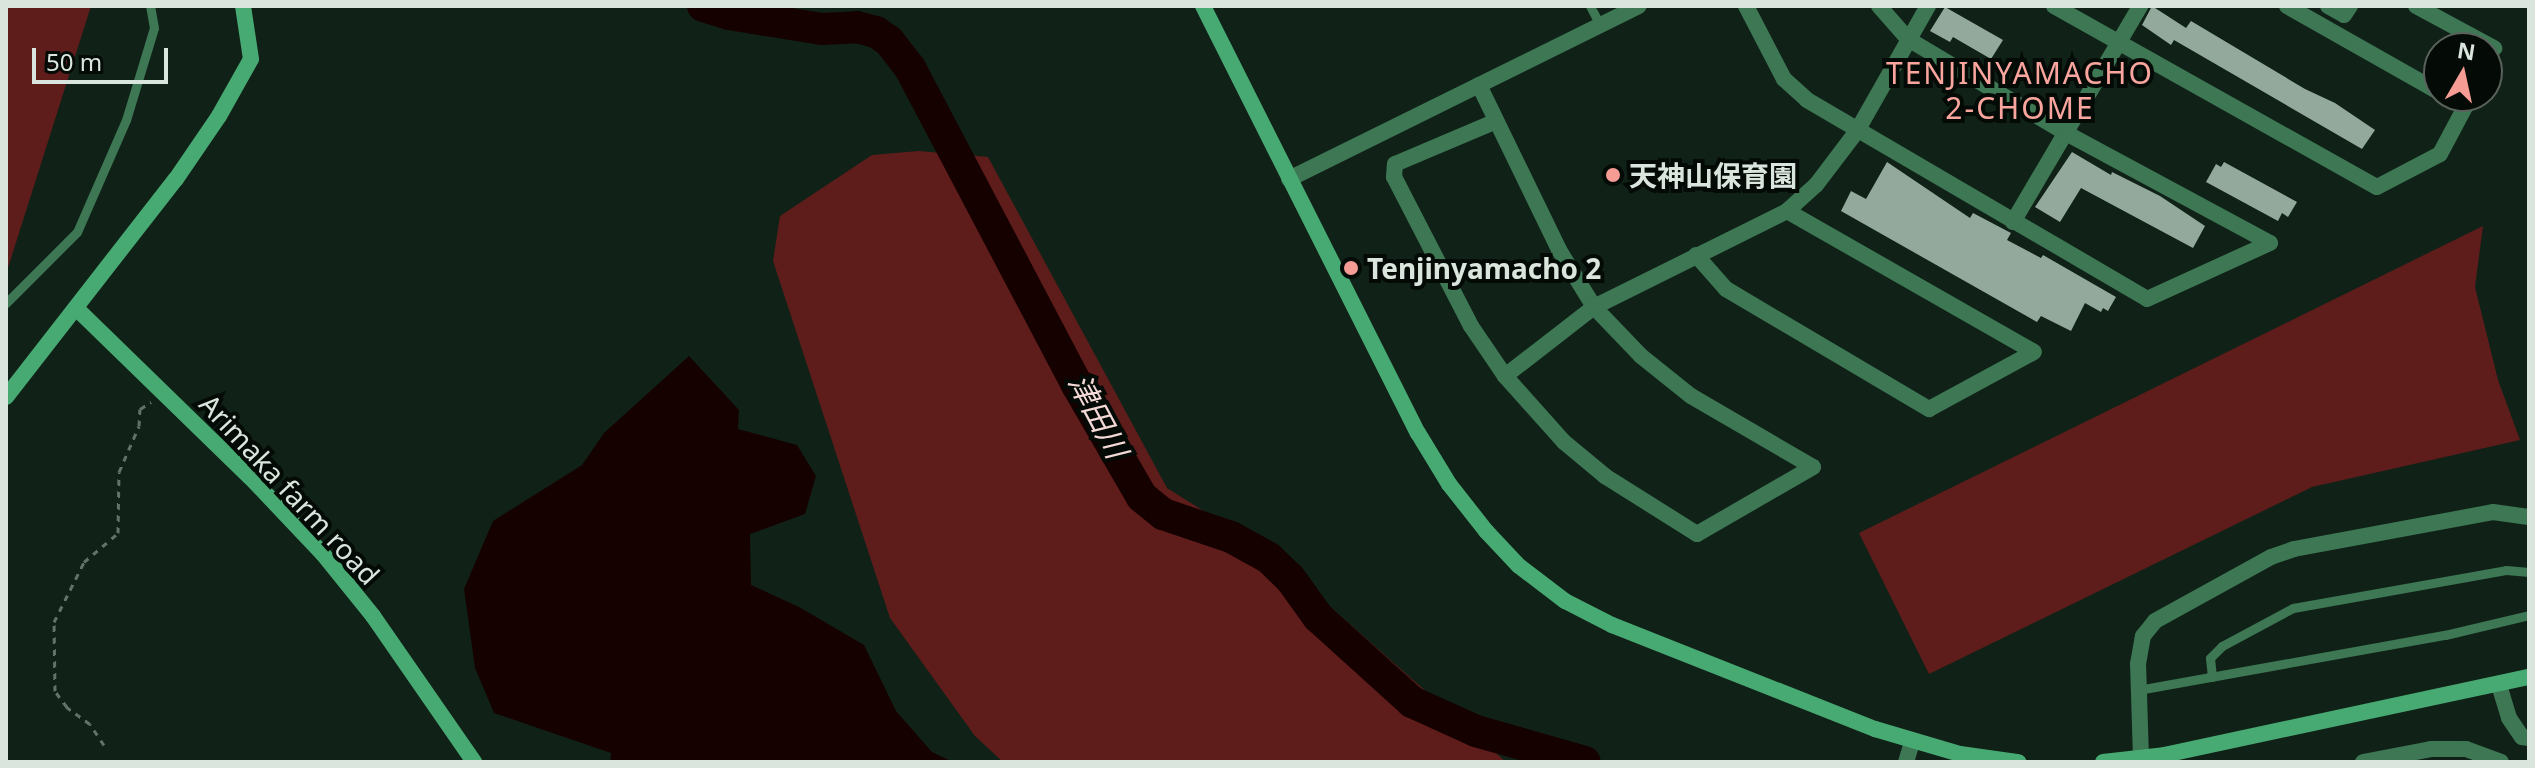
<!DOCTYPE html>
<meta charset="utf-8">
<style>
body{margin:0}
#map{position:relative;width:2535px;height:768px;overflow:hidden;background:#102217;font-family:"Noto Sans","Noto Sans JP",sans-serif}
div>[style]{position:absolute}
.green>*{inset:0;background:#5e1c1a}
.water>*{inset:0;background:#160101}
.river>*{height:32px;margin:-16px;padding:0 16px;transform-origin:16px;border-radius:16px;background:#160101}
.building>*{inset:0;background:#93a99b}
.path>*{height:3px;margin-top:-1.5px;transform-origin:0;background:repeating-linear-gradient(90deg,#627268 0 6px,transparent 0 12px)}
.lane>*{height:9px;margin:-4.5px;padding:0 4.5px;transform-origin:4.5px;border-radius:4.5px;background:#3d7754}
.street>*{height:16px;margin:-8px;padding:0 8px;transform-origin:8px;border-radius:8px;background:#3d7754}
.secondary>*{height:16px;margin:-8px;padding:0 8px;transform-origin:8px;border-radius:8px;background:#48aa73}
.dots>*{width:22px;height:22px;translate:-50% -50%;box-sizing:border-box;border:4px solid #040a06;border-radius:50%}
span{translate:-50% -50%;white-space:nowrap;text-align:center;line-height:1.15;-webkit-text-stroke:8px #040a06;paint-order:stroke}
.poi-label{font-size:28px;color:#dae5dd;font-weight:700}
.left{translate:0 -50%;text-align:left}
.street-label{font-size:28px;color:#dae5dd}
.neighbourhood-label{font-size:30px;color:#faa69f;letter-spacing:2px}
.water-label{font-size:30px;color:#f4d9d6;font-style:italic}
.frame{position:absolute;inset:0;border:8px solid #dae5dd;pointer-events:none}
.north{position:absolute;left:2423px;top:32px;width:80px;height:80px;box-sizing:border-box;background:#040a06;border:2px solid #5a625c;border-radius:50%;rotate:9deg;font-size:22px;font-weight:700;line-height:32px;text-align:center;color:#dae5dd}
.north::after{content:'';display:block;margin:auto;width:28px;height:36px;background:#f59c94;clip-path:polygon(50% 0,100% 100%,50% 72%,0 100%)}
.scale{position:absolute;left:32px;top:48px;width:136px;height:36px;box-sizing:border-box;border:4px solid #dae5dd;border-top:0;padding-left:10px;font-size:24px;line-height:28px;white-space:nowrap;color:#dae5dd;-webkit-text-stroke:6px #040a06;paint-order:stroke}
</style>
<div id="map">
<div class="green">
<i style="clip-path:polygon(6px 6px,91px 6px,6px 274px)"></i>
<i style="clip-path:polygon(919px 151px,988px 157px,1167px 488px,1267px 551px,1506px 762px,1003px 762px,975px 736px,890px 618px,773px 261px,780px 216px,872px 155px)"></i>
<i style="clip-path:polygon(2483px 226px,2475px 287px,2498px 380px,2520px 440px,2312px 487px,1929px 674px,1859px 533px)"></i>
</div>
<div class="water">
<i style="clip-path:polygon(689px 356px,739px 410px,738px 429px,797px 445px,816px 476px,805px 514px,750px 534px,751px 585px,799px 607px,864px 645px,896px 711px,932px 752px,953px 762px,610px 762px,611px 753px,494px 713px,475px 668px,464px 589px,493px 521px,582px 465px,604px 433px)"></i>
</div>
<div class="river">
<i style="left:703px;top:6px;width:27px;rotate:17deg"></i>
<i style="left:729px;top:14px;width:94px;rotate:9.2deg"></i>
<i style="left:822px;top:29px;width:35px;rotate:-3deg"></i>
<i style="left:857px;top:27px;width:20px;rotate:15deg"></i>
<i style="left:876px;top:32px;width:16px;rotate:35deg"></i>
<i style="left:889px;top:41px;width:34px;rotate:52deg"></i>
<i style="left:910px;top:68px;width:358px;rotate:62.2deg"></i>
<i style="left:1077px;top:385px;width:129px;rotate:59.9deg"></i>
<i style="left:1142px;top:497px;width:27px;rotate:39deg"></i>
<i style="left:1163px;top:514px;width:72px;rotate:18.7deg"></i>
<i style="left:1231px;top:537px;width:43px;rotate:28.9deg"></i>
<i style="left:1269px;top:558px;width:29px;rotate:44deg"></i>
<i style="left:1290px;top:578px;width:48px;rotate:54.3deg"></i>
<i style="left:1318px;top:617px;width:127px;rotate:42.1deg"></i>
<i style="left:1412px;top:702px;width:70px;rotate:24.4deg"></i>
<i style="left:1476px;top:731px;width:113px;rotate:15.9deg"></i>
</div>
<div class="building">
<i style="clip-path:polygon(2152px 6px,2186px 28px,2191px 21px,2305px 89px,2335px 103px,2375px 130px,2362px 149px,2174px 40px,2171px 45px,2142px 25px)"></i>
<i style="clip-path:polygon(1945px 7px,2003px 40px,1991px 59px,1953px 37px,1950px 42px,1930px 31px)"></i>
<i style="clip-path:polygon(2072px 152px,2111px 175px,2112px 172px,2160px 196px,2205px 226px,2193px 248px,2081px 188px,2060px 222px,2035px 207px)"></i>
<i style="clip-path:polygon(1887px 162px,1970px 218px,1973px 213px,2011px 233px,2007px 240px,2041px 258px,2043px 255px,2116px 297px,2108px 311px,2103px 308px,2101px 312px,2085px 303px,2071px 331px,2041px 316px,2037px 322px,1841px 211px,1851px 191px,1866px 199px)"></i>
<i style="clip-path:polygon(2224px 162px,2297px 202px,2288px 217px,2282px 213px,2278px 221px,2206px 182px,2216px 164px,2221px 167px)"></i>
</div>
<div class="path">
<i style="left:104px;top:745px;width:25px;rotate:-124deg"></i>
<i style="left:90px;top:724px;width:29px;rotate:-144deg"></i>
<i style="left:67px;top:707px;width:20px;rotate:-127deg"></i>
<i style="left:55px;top:691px;width:69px;rotate:-90.8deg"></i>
<i style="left:54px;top:622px;width:67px;rotate:-63.4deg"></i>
<i style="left:84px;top:562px;width:45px;rotate:-40.5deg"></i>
<i style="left:118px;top:533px;width:61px;rotate:-89.1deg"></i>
<i style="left:119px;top:472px;width:50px;rotate:-66.5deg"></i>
<i style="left:139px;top:426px;width:17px;rotate:-87deg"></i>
<i style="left:140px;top:409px;width:13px;rotate:-32deg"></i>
</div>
<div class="lane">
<i style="left:1590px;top:6px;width:21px;rotate:62deg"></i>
<i style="left:6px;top:303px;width:100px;rotate:-45deg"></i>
<i style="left:77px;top:232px;width:122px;rotate:-66.4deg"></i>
<i style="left:126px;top:120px;width:96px;rotate:-73.1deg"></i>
<i style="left:154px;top:28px;width:22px;rotate:-100deg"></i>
<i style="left:2212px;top:677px;width:19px;rotate:-96deg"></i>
<i style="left:2210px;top:658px;width:17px;rotate:-45deg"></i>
<i style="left:2222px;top:646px;width:81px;rotate:-28.2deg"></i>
<i style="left:2293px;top:608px;width:216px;rotate:-10.1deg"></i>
<i style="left:2506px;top:570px;width:23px;rotate:5deg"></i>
<i style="left:2138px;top:690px;width:312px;rotate:-10.2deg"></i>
<i style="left:2445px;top:635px;width:86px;rotate:-13.4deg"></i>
</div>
<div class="street">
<i style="left:1746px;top:6px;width:82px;rotate:62.5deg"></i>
<i style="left:1784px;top:79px;width:31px;rotate:42deg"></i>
<i style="left:1807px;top:100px;width:394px;rotate:30.3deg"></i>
<i style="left:2147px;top:299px;width:135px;rotate:-24.5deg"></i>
<i style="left:1879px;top:6px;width:44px;rotate:48.7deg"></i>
<i style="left:1908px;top:39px;width:182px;rotate:30.8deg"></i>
<i style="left:2064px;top:132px;width:234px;rotate:28.3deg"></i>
<i style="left:2054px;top:6px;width:370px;rotate:29.3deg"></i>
<i style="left:2377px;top:187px;width:71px;rotate:-27.6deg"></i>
<i style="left:2440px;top:154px;width:53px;rotate:-62deg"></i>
<i style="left:2465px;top:107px;width:23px;rotate:-151deg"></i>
<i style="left:2287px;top:6px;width:175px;rotate:29.5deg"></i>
<i style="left:2328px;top:6px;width:18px;rotate:29deg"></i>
<i style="left:2344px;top:15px;width:11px;rotate:-56deg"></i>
<i style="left:2416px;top:6px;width:89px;rotate:28.3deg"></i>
<i style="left:1479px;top:85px;width:183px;rotate:64.1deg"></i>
<i style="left:1559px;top:250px;width:67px;rotate:58.4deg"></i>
<i style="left:1594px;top:307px;width:68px;rotate:46.2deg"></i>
<i style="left:1641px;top:356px;width:64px;rotate:38.7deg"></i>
<i style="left:1691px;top:396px;width:141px;rotate:30.2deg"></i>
<i style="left:1813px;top:467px;width:134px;rotate:150deg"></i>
<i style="left:1697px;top:534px;width:109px;rotate:-147.8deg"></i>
<i style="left:1605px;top:476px;width:53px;rotate:-140.3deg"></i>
<i style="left:1564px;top:442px;width:89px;rotate:-131.8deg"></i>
<i style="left:1505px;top:376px;width:60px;rotate:-124.2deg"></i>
<i style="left:1471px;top:326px;width:168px;rotate:-117.3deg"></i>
<i style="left:1394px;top:177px;width:13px;rotate:-86deg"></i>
<i style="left:1395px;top:164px;width:108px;rotate:-23deg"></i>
<i style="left:1289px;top:179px;width:390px;rotate:-26.3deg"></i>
<i style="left:1787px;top:211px;width:284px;rotate:29.7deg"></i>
<i style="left:2013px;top:222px;width:251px;rotate:-59.5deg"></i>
<i style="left:1696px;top:255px;width:45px;rotate:48.6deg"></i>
<i style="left:1726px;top:289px;width:236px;rotate:30.6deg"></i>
<i style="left:1929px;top:409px;width:119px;rotate:-28.5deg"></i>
<i style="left:1505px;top:376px;width:113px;rotate:-37.8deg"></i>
<i style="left:1594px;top:307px;width:216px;rotate:-26.4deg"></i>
<i style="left:1787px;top:211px;width:39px;rotate:-42deg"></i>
<i style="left:1816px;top:185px;width:68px;rotate:-52.8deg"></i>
<i style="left:1857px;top:131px;width:144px;rotate:-60.4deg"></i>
<i style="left:2499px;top:685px;width:34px;rotate:73deg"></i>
<i style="left:2509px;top:718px;width:23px;rotate:56deg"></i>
<i style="left:2522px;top:737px;width:7px;rotate:8deg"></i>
<i style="left:2141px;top:758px;width:94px;rotate:-91.8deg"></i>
<i style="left:2138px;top:664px;width:28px;rotate:-80deg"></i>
<i style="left:2143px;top:636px;width:19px;rotate:-51deg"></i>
<i style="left:2155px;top:621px;width:132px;rotate:-28.9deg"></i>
<i style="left:2271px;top:557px;width:24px;rotate:-19deg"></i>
<i style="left:2294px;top:549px;width:202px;rotate:-10.5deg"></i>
<i style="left:2493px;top:512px;width:36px;rotate:8deg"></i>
<i style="left:1906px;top:762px;width:21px;rotate:-73deg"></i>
<i style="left:2363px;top:762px;width:69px;rotate:-10.8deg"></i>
<i style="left:2431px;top:749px;width:35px"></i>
<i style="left:2466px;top:749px;width:37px;rotate:20deg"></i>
</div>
<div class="secondary">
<i style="left:1203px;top:6px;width:478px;rotate:63.3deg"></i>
<i style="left:1418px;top:433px;width:60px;rotate:58.7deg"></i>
<i style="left:1449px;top:484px;width:60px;rotate:51.8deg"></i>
<i style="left:1486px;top:531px;width:48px;rotate:46.7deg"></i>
<i style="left:1519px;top:566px;width:58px;rotate:37.3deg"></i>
<i style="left:1565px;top:601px;width:53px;rotate:27.1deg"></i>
<i style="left:1612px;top:625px;width:283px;rotate:21.6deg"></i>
<i style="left:1875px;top:729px;width:89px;rotate:16.4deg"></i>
<i style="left:1960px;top:754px;width:59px;rotate:7.9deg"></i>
<i style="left:76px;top:308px;width:243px;rotate:44.2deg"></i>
<i style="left:250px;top:477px;width:106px;rotate:46.5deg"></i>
<i style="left:323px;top:554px;width:80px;rotate:51.1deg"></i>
<i style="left:373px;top:616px;width:178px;rotate:55.3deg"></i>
<i style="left:6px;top:397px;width:276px;rotate:-52.1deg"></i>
<i style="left:176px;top:179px;width:76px;rotate:-55.7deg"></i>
<i style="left:219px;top:116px;width:65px;rotate:-60.7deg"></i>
<i style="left:251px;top:59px;width:54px;rotate:-98.6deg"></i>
<i style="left:2103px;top:762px;width:61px;rotate:-6.5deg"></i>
<i style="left:2164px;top:755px;width:373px;rotate:-12.1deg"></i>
</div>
<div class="dots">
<i style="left:1613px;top:175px;background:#f59c94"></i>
<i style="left:1351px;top:268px;background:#f59c94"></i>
</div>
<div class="poi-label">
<span class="left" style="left:1629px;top:175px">天神山保育園</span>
<span class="left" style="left:1367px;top:268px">Tenjinyamacho 2</span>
</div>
<div class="street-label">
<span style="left:290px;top:489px;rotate:47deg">Arimaka farm road</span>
</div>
<div class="neighbourhood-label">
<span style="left:2020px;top:90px">TENJINYAMACHO<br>2-CHOME</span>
</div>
<div class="water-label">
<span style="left:1098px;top:416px;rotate:62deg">津田川</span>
</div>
<div class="frame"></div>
<div class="north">N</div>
<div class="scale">50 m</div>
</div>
